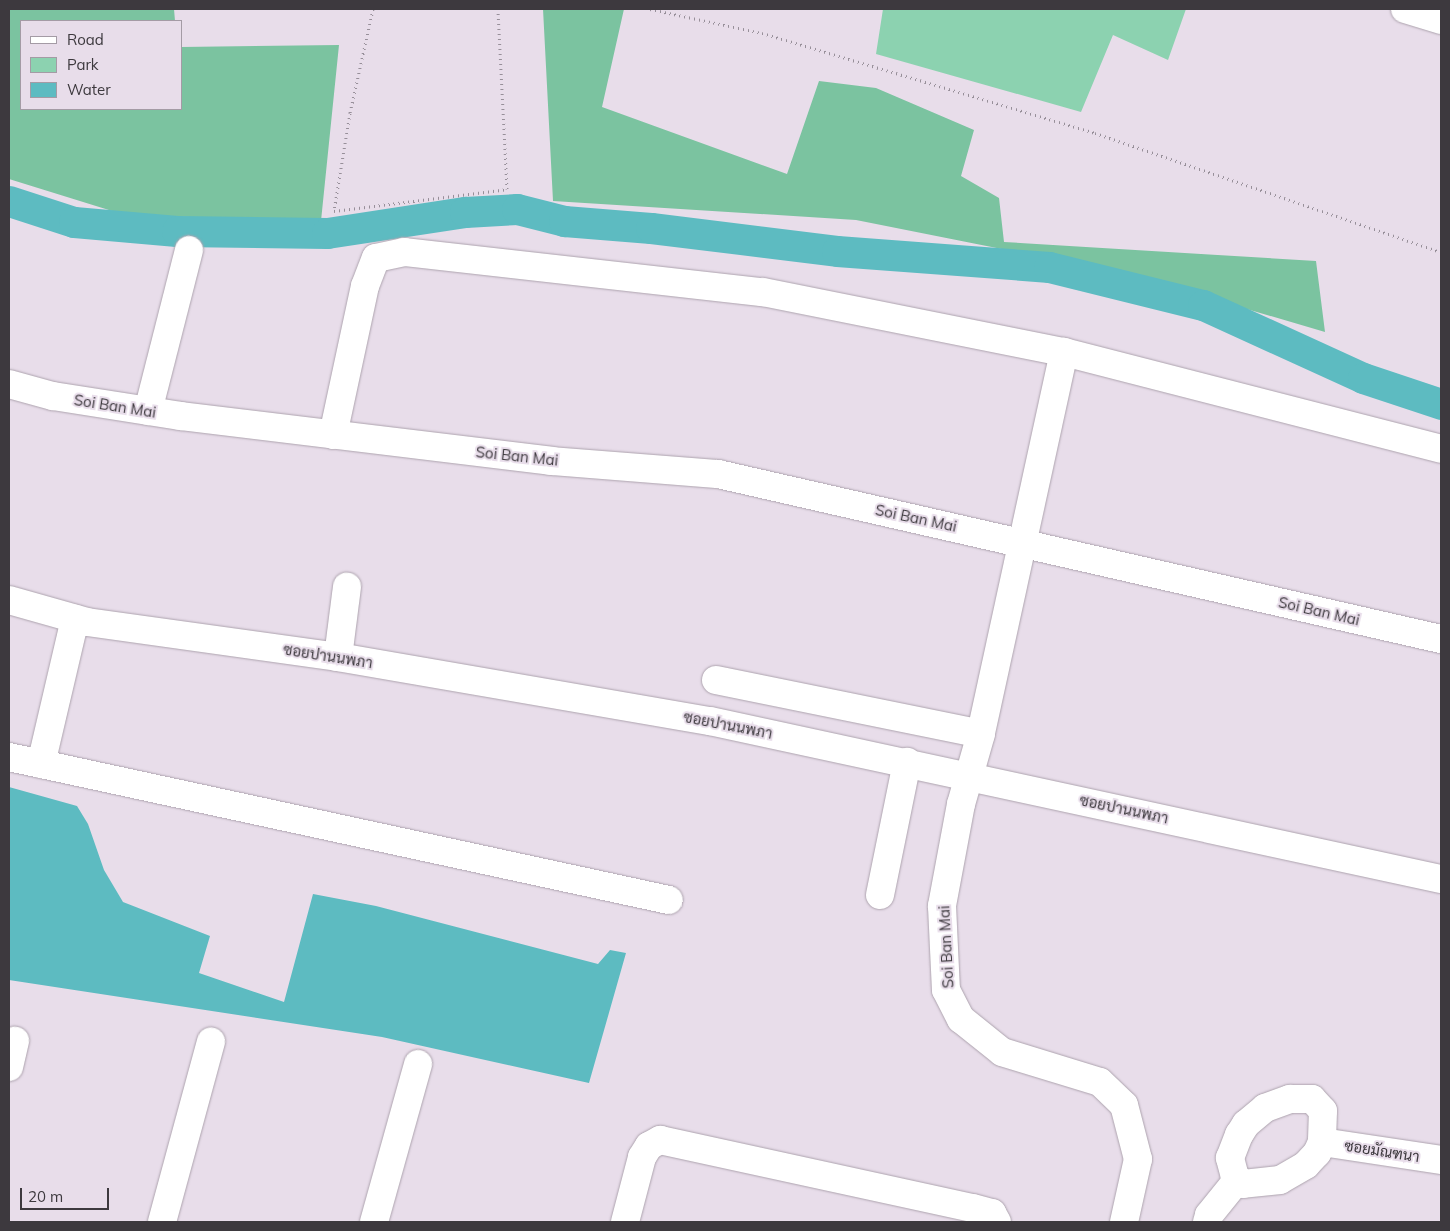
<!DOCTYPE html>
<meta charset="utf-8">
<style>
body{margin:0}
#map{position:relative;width:1450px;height:1231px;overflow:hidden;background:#e8ddea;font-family:Mulish,Sarabun,sans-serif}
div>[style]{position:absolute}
.green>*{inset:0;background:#8cd2b0}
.forest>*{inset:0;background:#7bc3a0}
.water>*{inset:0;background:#5dbbc1}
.canal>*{height:31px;margin:-15.5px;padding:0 15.5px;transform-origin:15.5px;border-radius:15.5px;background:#5dbbc1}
.path>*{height:3px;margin-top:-1.5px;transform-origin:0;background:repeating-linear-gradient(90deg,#978f99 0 1px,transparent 0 5px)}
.roads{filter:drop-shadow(0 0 1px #ada3ae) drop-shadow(0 0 1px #ada3ae)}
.minor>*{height:28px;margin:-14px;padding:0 14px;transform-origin:14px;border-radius:14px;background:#fff}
span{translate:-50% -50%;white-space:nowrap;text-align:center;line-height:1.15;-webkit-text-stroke:4px #e8ddea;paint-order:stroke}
.street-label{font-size:15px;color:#3d393e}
.frame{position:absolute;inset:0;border:10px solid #3d393e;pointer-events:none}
.legend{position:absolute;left:20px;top:20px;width:162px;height:90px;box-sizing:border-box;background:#e8ddea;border:1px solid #a49ba5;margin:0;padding:6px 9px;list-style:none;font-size:15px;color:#3d393e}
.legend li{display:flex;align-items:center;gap:10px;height:25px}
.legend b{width:25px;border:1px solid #a49ba5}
.scale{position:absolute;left:20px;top:1188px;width:89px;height:22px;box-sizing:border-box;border:2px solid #3d393e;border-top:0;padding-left:6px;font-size:15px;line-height:18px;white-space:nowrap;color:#3d393e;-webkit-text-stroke:4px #e8ddea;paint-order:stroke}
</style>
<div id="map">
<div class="green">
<i style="clip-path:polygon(883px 9px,1186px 9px,1168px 60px,1113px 35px,1081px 112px,876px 54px)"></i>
</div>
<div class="forest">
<i style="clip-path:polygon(9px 9px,174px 9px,175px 21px,21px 21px,21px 109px,181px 109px,181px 47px,339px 45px,321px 221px,125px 215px,9px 179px)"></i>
<i style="clip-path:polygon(543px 9px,624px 9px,602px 107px,787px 174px,819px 81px,876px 88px,974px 130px,961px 176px,999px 198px,1004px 242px,1316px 261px,1325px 332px,1223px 302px,1022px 253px,856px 220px,553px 201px)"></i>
</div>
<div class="water">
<i style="clip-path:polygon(9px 787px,77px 806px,88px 824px,104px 870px,123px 902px,210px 936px,199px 973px,284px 1002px,313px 894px,376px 906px,598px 964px,610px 950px,626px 953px,589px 1083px,382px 1037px,9px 980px)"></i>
</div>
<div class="canal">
<i style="left:9px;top:201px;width:68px;rotate:17.9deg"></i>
<i style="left:74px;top:222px;width:103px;rotate:5deg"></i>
<i style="left:177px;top:231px;width:150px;rotate:0.8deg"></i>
<i style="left:327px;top:233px;width:140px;rotate:-8.7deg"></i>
<i style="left:465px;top:212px;width:52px;rotate:-3.3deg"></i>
<i style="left:517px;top:209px;width:49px;rotate:14.3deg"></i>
<i style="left:564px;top:221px;width:87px;rotate:4.6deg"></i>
<i style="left:651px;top:228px;width:187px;rotate:7deg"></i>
<i style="left:837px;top:251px;width:213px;rotate:4.3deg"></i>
<i style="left:1049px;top:267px;width:159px;rotate:13.9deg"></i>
<i style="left:1203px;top:305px;width:176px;rotate:24.5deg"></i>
<i style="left:1363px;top:378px;width:82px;rotate:18.4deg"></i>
</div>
<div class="path">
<i style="left:373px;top:9px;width:107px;rotate:102.5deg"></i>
<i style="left:350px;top:113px;width:99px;rotate:99.3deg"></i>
<i style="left:334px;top:211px;width:174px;rotate:-7.2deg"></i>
<i style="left:507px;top:189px;width:180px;rotate:-92.9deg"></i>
<i style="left:650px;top:9px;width:115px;rotate:12.1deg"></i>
<i style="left:762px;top:33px;width:348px;rotate:16.7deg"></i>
<i style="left:1095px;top:133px;width:366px;rotate:19deg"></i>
</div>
<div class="roads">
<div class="minor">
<i style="left:1405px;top:9px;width:38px;rotate:17deg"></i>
<i style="left:1064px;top:352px;width:391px;rotate:102.3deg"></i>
<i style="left:981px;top:734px;width:73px;rotate:105.9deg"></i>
<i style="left:961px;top:804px;width:104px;rotate:100.6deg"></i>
<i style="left:942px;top:906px;width:84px;rotate:87.3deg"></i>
<i style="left:946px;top:990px;width:33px;rotate:63deg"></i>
<i style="left:961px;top:1019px;width:53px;rotate:38.8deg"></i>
<i style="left:1002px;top:1052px;width:102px;rotate:17deg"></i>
<i style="left:1100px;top:1082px;width:33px;rotate:44deg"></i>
<i style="left:1124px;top:1105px;width:56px;rotate:75.5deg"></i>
<i style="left:1138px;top:1159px;width:65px;rotate:102.5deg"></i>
<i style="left:9px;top:384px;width:46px;rotate:15.3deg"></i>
<i style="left:53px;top:396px;width:130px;rotate:8.9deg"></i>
<i style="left:181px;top:416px;width:373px;rotate:6.9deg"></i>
<i style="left:551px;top:461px;width:168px;rotate:4.5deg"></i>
<i style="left:718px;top:474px;width:742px;rotate:12.86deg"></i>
<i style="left:148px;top:411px;width:166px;rotate:-75.7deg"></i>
<i style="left:333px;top:435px;width:152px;rotate:-77.9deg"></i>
<i style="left:365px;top:286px;width:30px;rotate:-69deg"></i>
<i style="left:376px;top:258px;width:29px;rotate:-12deg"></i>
<i style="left:404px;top:252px;width:361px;rotate:6.4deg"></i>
<i style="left:763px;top:292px;width:307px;rotate:11.3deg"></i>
<i style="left:1064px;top:352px;width:389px;rotate:14.4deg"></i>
<i style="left:9px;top:600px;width:81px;rotate:15.8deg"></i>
<i style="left:87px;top:622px;width:253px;rotate:7.9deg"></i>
<i style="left:338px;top:657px;width:377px;rotate:9.8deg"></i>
<i style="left:710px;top:721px;width:748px;rotate:12.2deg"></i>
<i style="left:338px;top:657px;width:71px;rotate:-82.7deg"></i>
<i style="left:716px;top:680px;width:270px;rotate:11.5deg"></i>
<i style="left:9px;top:757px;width:675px;rotate:12.23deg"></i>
<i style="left:41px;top:764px;width:149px;rotate:-76.8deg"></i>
<i style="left:880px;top:895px;width:136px;rotate:-78.5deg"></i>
<i style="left:9px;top:1067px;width:27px;rotate:-77deg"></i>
<i style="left:1290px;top:1099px;width:22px"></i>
<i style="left:1312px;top:1099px;width:16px;rotate:47deg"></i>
<i style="left:1323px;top:1111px;width:31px;rotate:92deg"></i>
<i style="left:1322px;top:1142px;width:12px;rotate:114deg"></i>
<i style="left:1317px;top:1153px;width:16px;rotate:133deg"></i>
<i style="left:1306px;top:1165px;width:30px;rotate:150deg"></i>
<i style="left:1280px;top:1180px;width:37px;rotate:174deg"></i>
<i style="left:1243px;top:1184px;width:11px;rotate:-139deg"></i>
<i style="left:1235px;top:1177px;width:20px;rotate:-105deg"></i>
<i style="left:1230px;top:1158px;width:25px;rotate:-69deg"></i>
<i style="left:1239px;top:1135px;width:13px;rotate:-58deg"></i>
<i style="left:1246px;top:1124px;width:25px;rotate:-40deg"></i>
<i style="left:1265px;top:1108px;width:27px;rotate:-20deg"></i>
<i style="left:1322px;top:1142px;width:120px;rotate:8.6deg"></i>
<i style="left:162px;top:1222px;width:187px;rotate:-74.8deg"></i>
<i style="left:374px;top:1222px;width:164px;rotate:-74.4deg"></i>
<i style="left:625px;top:1222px;width:67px;rotate:-75.3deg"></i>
<i style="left:642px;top:1157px;width:13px;rotate:-58deg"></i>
<i style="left:649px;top:1146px;width:13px;rotate:-29deg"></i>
<i style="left:660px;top:1140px;width:320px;rotate:12.3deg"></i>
<i style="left:973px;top:1208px;width:20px;rotate:15deg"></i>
<i style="left:992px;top:1213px;width:10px;rotate:61deg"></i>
<i style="left:1207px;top:1222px;width:7px;rotate:-74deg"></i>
<i style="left:1209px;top:1215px;width:46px;rotate:-51.1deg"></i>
</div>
</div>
<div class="street-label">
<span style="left:115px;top:406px;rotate:9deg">Soi Ban Mai</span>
<span style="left:517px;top:456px;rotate:6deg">Soi Ban Mai</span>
<span style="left:916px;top:518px;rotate:12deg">Soi Ban Mai</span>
<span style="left:1319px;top:611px;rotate:13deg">Soi Ban Mai</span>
<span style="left:328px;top:656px;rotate:9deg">ซอยปานนพภา</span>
<span style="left:728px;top:725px;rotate:11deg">ซอยปานนพภา</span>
<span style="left:1124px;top:809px;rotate:12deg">ซอยปานนพภา</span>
<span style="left:946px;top:947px;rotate:-93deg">Soi Ban Mai</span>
<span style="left:1382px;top:1151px;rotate:9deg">ซอยมัณฑนา</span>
</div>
<div class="frame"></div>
<ul class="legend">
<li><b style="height:6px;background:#fff"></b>Road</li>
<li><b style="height:14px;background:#8cd2b0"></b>Park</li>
<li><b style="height:14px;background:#5dbbc1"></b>Water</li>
</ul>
<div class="scale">20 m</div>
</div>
